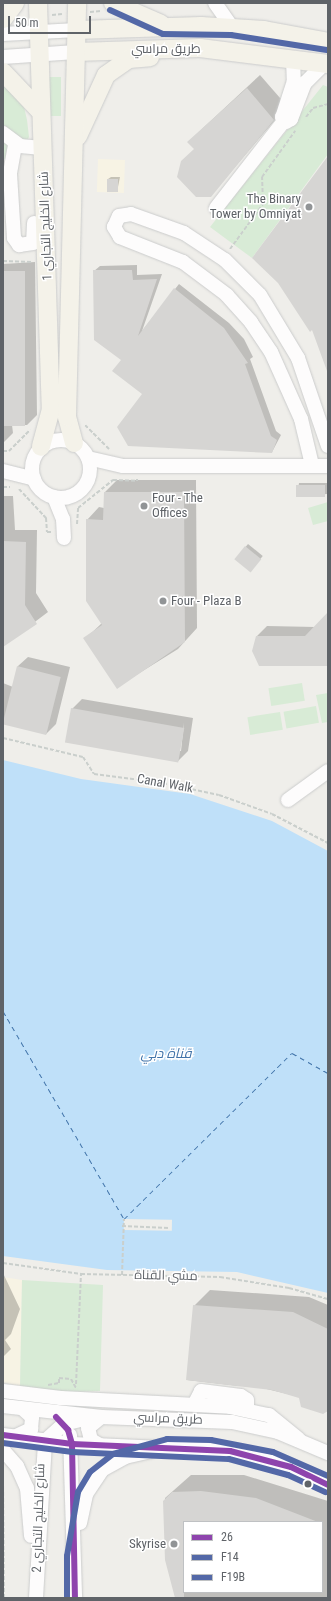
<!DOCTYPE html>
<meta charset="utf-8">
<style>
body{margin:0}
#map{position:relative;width:331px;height:1601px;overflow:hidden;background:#efeeea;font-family:"Roboto Condensed",Cairo,sans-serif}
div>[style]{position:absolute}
.commercial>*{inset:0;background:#f7f3e4;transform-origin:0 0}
.green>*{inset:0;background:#d8ebd6;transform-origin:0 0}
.water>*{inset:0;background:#bfe0f9}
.pier>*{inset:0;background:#efeeea;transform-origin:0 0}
.shadow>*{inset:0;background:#0003;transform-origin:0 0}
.ferry>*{height:1px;margin-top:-0.5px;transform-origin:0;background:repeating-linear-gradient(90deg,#4174aa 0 5px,transparent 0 9px)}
.building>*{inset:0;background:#d6d5d3;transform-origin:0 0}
.path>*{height:2px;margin-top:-1px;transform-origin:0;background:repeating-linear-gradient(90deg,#cacfcc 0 4px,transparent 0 6px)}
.roads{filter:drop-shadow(0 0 1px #cbcccc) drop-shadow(0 0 1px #cbcccc)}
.minor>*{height:14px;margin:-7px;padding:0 7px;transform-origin:7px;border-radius:7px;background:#fdfcfc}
.minor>.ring{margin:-7px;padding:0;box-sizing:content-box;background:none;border:14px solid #fdfcfc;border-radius:50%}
.major>*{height:18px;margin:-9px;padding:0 9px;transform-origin:9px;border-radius:9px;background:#f4f2e9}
.bus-1>*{height:6px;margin:-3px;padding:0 3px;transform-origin:3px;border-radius:3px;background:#8e44ad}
.bus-2>*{height:6px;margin:-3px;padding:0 3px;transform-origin:3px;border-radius:3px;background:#5368a7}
.bus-3>*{height:6px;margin:-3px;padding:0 3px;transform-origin:3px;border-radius:3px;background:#5368a7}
.dots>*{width:11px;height:11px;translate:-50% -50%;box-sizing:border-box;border:2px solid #fff;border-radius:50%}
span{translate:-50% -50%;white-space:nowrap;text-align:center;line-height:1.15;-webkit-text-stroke:3px #fff;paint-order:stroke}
.street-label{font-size:13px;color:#5f6368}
.poi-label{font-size:13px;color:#5f6368}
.right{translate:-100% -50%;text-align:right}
.left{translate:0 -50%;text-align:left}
.water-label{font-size:14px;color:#4174aa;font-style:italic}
.frame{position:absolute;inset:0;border:4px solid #5f6368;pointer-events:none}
.legend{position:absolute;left:183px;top:1521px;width:140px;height:72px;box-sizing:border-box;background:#fff;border:1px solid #bfc1c3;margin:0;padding:5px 7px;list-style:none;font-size:12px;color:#5f6368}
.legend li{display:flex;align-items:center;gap:8px;height:20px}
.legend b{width:20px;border:1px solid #bfc1c3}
.scale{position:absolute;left:8px;top:16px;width:83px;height:18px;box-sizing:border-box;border:2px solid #5f6368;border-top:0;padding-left:5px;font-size:12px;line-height:14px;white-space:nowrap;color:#5f6368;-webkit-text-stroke:3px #fff;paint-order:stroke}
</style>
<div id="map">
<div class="commercial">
<i style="left:98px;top:159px;width:27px;height:33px;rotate:2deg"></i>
<i style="clip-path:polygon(3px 1277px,22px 1280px,20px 1387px,3px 1382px)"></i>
</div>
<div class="green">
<i style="left:46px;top:77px;width:15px;height:39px"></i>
<i style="clip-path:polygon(3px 83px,24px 107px,27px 120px,29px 137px,17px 159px,3px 159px)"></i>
<i style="clip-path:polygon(323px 85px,328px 87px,328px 154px,252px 258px,210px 227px)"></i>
<i style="clip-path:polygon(328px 502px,328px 521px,313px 525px,308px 508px)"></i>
<i style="left:302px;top:683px;width:18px;height:34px;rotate:81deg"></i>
<i style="clip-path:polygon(328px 693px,328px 722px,322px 723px,316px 695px)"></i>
<i style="left:316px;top:706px;width:17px;height:33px;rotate:80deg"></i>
<i style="left:280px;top:712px;width:18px;height:33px;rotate:81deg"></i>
<i style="clip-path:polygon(22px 1280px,103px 1285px,100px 1391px,67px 1392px,20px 1387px)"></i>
</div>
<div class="water">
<i style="clip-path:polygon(3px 760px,81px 779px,190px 794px,272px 821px,328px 851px,328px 1293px,237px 1272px,107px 1270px,3px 1256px)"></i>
</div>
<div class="pier">
<i style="left:124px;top:1219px;width:48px;height:11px;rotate:1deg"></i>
</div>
<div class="shadow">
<i style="clip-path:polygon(260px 75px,287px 106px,210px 196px,195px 149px,202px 129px)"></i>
<i style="clip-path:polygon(111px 177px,120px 177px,117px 192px,108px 179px)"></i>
<i style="clip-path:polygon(35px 262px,37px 415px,27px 425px,12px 425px,13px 433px,3px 443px,3px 264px)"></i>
<i style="clip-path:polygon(137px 265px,137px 275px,162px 274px,142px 331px,179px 284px,229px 323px,244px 339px,253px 357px,250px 359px,276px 431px,281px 435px,272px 452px,143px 394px,122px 359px,94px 271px,100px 266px)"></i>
<i style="clip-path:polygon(117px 480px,196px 480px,197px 628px,178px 649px,117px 687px,85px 639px,102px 623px,87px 520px,99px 507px,104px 508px,105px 492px)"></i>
<i style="clip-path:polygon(299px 483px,327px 483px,327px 494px,297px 496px)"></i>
<i style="clip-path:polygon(3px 496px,13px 496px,15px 530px,37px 530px,36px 593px,48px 612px,3px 646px)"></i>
<i style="left:248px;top:544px;width:19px;height:19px;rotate:39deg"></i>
<i style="clip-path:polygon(328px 614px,328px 665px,257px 636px,267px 626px,316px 627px)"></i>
<i style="clip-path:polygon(28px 657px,70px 667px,56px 724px,46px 734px,3px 723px,3px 683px,13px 687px,18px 666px)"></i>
<i style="clip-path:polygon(evenodd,82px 699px,193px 718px,188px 751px,178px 761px,72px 709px,82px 699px,184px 723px,181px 751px,179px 751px,184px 723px)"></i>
<i style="clip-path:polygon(3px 1273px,20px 1309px,11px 1334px,5px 1340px,11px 1349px,3px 1357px)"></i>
<i style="clip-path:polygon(210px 1290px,309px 1297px,328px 1305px,328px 1409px,300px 1397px,242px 1383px,239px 1386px,187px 1380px,194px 1306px)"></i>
<i style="clip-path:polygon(evenodd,191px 1475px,244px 1475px,328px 1501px,328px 1598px,177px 1598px,166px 1560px,165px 1498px,191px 1475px,184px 1522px,322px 1522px,322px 1592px,184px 1592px,184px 1522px)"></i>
</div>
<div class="ferry">
<i style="left:3px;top:1011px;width:241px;rotate:59.8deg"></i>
<i style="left:124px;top:1219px;width:236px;rotate:-44.7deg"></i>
<i style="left:292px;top:1053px;width:41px;rotate:29.1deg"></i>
</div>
<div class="building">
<i style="clip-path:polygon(247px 88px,274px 120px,211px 197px,196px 197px,177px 177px,181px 161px,194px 149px,187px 142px)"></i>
<i style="clip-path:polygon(328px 156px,328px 371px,327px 371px,312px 330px,310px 332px,278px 283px,252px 258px)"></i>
<i style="left:107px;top:179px;width:11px;height:13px"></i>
<i style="clip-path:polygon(93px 270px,132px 270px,133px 280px,157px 279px,138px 336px,174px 288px,224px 328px,248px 363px,245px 364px,271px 436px,277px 440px,272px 453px,128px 446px,117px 427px,142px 394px,112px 371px,121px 360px,94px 340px)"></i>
<i style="left:3px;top:271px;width:22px;height:155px"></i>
<i style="left:296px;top:485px;width:29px;height:12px"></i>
<i style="clip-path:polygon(104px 492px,184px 492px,185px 642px,117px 689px,83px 638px,102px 625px,86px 601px,86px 519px,103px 520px)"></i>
<i style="clip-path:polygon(3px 541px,26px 542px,25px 605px,37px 624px,3px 647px)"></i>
<i style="left:245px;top:546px;width:21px;height:17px;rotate:39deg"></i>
<i style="clip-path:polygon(328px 612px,328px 666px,259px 666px,252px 651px,256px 636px,305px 636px)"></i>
<i style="left:17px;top:666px;width:45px;height:60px;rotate:14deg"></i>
<i style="left:71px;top:708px;width:115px;height:35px;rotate:10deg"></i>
<i style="clip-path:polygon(193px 1305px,293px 1312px,328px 1329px,328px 1411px,323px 1414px,301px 1407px,299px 1398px,272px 1390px,186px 1380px)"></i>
<i style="clip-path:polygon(201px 1491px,256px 1498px,318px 1522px,184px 1522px,184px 1598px,175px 1598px,165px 1560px,163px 1501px,172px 1492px)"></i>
</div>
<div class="path">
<i style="left:90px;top:12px;width:11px;rotate:-5deg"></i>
<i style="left:52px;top:15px;width:10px;rotate:-6deg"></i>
<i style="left:306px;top:117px;width:11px;rotate:-52deg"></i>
<i style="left:313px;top:108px;width:16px;rotate:-15deg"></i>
<i style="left:230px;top:249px;width:56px;rotate:-53.7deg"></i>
<i style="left:263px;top:204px;width:27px;rotate:-92deg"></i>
<i style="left:262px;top:177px;width:57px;rotate:-54.3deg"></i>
<i style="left:3px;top:261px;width:29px;rotate:2deg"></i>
<i style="left:85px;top:425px;width:34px;rotate:45deg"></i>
<i style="left:3px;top:451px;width:6px"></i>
<i style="left:9px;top:451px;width:30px;rotate:-45deg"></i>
<i style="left:3px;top:487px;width:7px"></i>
<i style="left:19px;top:489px;width:40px;rotate:47deg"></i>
<i style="left:46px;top:518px;width:14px;rotate:86deg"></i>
<i style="left:47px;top:532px;width:6px"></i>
<i style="left:77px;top:524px;width:16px;rotate:-86deg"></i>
<i style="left:78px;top:508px;width:45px;rotate:-38.7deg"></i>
<i style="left:113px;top:480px;width:24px;rotate:2deg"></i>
<i style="left:137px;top:481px;width:2px;rotate:-90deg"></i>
<i style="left:3px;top:738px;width:82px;rotate:13.4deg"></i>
<i style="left:83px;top:757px;width:20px;rotate:57deg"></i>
<i style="left:94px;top:774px;width:70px;rotate:7.4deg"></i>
<i style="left:163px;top:783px;width:57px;rotate:12.1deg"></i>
<i style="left:219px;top:795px;width:56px;rotate:19.7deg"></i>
<i style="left:272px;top:814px;width:63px;rotate:27.4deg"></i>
<i style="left:122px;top:1226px;width:47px;rotate:2.4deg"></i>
<i style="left:3px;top:1263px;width:79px;rotate:8deg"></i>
<i style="left:81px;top:1274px;width:139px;rotate:1.2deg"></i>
<i style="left:220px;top:1277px;width:70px;rotate:9.1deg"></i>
<i style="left:289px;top:1288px;width:41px;rotate:15.8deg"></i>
<i style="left:122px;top:1275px;width:56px;rotate:-88deg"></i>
<i style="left:76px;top:1384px;width:110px;rotate:-87.4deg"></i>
<i style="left:48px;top:1385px;width:11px;rotate:-10deg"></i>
<i style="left:59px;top:1383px;width:5px;rotate:-90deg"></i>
<i style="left:59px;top:1378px;width:12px;rotate:5deg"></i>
<i style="left:71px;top:1379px;width:10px;rotate:61deg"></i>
<i style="left:3px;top:1480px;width:118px;rotate:89.5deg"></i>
</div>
<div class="roads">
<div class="minor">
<i style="left:215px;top:3px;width:29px;rotate:55deg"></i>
<i style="left:3px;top:34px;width:74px;rotate:-3.1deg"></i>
<i style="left:3px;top:57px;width:73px;rotate:-3.9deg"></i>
<i style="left:293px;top:58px;width:23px;rotate:88deg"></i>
<i style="left:294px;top:81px;width:38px;rotate:108deg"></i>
<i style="left:282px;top:117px;width:6px;rotate:51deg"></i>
<i style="left:286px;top:122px;width:6px;rotate:-31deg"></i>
<i style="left:291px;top:119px;width:39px;rotate:-69deg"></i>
<i style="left:305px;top:83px;width:28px;rotate:-45deg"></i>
<i style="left:3px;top:133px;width:21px;rotate:37deg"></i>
<i style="left:20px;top:146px;width:22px;rotate:5deg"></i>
<i style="left:15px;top:145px;width:29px;rotate:100deg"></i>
<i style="left:10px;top:174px;width:64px;rotate:86.4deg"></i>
<i style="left:14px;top:238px;width:9px;rotate:54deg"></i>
<i style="left:19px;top:245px;width:14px;rotate:-8deg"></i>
<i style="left:33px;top:243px;width:20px;rotate:-87deg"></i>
<i style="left:216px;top:208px;width:110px;rotate:-52deg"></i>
<i class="ring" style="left:32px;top:440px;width:44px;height:44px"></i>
<i style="left:88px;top:458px;width:36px;rotate:13deg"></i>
<i style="left:123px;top:466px;width:205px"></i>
<i style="left:312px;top:465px;width:47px;rotate:-103.4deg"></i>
<i style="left:301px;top:419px;width:73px;rotate:-114.1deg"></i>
<i style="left:271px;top:352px;width:36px;rotate:-124deg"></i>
<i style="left:251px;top:322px;width:36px;rotate:-132deg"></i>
<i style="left:227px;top:295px;width:55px;rotate:-143.1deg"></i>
<i style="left:183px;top:262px;width:68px;rotate:-158.4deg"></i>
<i style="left:120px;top:237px;width:12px;rotate:-121deg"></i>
<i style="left:114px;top:227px;width:12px;rotate:-66deg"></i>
<i style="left:119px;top:216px;width:12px;rotate:-9deg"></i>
<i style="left:131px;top:214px;width:56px;rotate:19.7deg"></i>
<i style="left:184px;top:233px;width:49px;rotate:33.4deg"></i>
<i style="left:225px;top:260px;width:49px;rotate:45deg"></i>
<i style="left:260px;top:295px;width:74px;rotate:58.9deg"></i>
<i style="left:298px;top:358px;width:93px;rotate:71.2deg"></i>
<i style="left:3px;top:471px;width:32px;rotate:14deg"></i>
<i style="left:54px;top:497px;width:24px;rotate:68deg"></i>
<i style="left:63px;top:519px;width:19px;rotate:87deg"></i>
<i style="left:288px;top:800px;width:49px;rotate:-35.9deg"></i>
<i style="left:3px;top:1391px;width:58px;rotate:6.9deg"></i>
<i style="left:61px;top:1398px;width:169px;rotate:3deg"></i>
<i style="left:230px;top:1407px;width:40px;rotate:12deg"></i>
<i style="left:269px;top:1415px;width:38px;rotate:39deg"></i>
<i style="left:195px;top:1403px;width:13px;rotate:-63deg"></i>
<i style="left:201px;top:1391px;width:40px;rotate:7.1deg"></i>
<i style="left:241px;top:1396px;width:7px;rotate:34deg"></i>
<i style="left:247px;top:1400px;width:10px;rotate:90deg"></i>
<i style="left:3px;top:1406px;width:99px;rotate:6.4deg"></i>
<i style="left:101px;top:1417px;width:131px;rotate:2.2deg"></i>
<i style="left:232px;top:1422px;width:47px;rotate:12.3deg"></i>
<i style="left:278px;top:1432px;width:54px;rotate:22.8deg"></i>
<i style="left:3px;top:1435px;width:70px;rotate:7.4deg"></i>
<i style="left:72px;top:1444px;width:158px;rotate:2.5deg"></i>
<i style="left:230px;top:1451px;width:63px;rotate:14.7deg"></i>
<i style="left:291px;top:1467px;width:41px;rotate:25.9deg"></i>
<i style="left:70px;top:1435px;width:163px;rotate:88.2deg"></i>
<i style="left:16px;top:1436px;width:17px;rotate:-25deg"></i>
<i style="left:31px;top:1429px;width:12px;rotate:-85deg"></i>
<i style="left:32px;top:1417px;width:12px;rotate:-138deg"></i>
<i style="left:100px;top:1445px;width:10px;rotate:-151deg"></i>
<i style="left:91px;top:1440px;width:12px;rotate:-104deg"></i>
<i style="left:88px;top:1428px;width:17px;rotate:-40deg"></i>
<i style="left:3px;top:1450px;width:21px;rotate:49deg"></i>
<i style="left:17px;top:1466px;width:24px;rotate:66deg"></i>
<i style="left:27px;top:1488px;width:48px;rotate:85.2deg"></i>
<i style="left:80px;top:1523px;width:30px;rotate:-78deg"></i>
<i style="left:86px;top:1494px;width:29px;rotate:-56deg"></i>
<i style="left:102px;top:1470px;width:26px;rotate:-29deg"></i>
<i style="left:125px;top:1457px;width:26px;rotate:-13deg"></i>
<i style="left:36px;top:1598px;width:157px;rotate:-86.7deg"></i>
<i style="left:45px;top:1441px;width:25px;rotate:-42deg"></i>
<i style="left:64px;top:1424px;width:21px;rotate:-14deg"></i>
</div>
<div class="major">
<i style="left:38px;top:3px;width:406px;rotate:88.2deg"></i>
<i style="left:51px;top:409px;width:39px;rotate:105deg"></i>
<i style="left:113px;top:3px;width:52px;rotate:23.6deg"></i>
<i style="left:3px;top:19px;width:20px;rotate:-53deg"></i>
<i style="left:77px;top:30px;width:124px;rotate:-1.8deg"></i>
<i style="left:201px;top:26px;width:63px;rotate:3.6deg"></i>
<i style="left:264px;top:30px;width:65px;rotate:10.6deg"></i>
<i style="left:76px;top:52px;width:124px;rotate:-1.8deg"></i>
<i style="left:200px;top:48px;width:129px;rotate:7.1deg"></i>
<i style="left:3px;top:72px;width:52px;rotate:46.5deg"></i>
<i style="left:78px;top:136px;width:67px;rotate:-65.3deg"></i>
<i style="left:106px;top:75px;width:28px;rotate:-35deg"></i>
<i style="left:129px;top:59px;width:21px;rotate:-5deg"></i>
<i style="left:74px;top:443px;width:27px;rotate:-105deg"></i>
<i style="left:67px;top:417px;width:414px;rotate:-88.6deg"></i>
</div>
</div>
<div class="bus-1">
<i style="left:56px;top:1417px;width:18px;rotate:47deg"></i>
<i style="left:68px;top:1430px;width:15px;rotate:74deg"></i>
<i style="left:72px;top:1444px;width:154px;rotate:88.9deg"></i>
<i style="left:3px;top:1435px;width:70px;rotate:7.4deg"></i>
<i style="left:72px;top:1444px;width:158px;rotate:2.5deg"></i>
<i style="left:230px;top:1451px;width:63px;rotate:14.7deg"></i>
<i style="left:291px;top:1467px;width:41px;rotate:25.9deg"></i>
</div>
<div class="bus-2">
<i style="left:110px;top:10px;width:58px;rotate:24.4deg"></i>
<i style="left:163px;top:34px;width:68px;rotate:0.8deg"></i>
<i style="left:231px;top:35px;width:97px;rotate:8.9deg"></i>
<i style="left:3px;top:1443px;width:70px;rotate:7.4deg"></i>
<i style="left:72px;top:1452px;width:157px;rotate:2.6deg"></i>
<i style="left:229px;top:1459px;width:61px;rotate:15.2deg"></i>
<i style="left:288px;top:1475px;width:41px;rotate:24.7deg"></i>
</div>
<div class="bus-3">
<i style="left:67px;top:1598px;width:42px;rotate:-90deg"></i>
<i style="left:67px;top:1556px;width:65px;rotate:-80.2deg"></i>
<i style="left:78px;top:1492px;width:23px;rotate:-59deg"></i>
<i style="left:90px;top:1472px;width:29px;rotate:-38deg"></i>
<i style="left:113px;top:1454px;width:56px;rotate:-15.5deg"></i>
<i style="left:167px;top:1439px;width:44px;rotate:1.3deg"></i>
<i style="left:211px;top:1440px;width:63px;rotate:11deg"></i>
<i style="left:273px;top:1452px;width:60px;rotate:23.6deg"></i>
</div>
<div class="dots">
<i style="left:309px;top:207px;background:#919496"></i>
<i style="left:144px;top:506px;background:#919496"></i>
<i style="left:163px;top:601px;background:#919496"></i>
<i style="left:308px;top:1484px;background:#5f6368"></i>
<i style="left:174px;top:1544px;background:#919496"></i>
</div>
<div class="street-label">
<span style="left:166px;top:49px">طريق مراسي</span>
<span style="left:46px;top:226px;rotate:-92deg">شارع الخليج التجاري 1</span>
<span style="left:165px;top:784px;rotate:10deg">Canal Walk</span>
<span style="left:166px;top:1276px;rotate:1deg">مشي القناة</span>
<span style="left:168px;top:1419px;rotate:2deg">طريق مراسي</span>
<span style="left:39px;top:1518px;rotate:-88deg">شارع الخليج التجاري 2</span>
</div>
<div class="poi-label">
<span class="right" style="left:301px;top:207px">The Binary<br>Tower by Omniyat</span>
<span class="left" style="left:152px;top:506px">Four - The<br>Offices</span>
<span class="left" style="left:171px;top:601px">Four - Plaza B</span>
<span class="right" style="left:166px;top:1544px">Skyrise</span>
</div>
<div class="water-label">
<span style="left:166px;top:1053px">قناة دبي</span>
</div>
<div class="frame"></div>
<ul class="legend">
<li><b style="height:5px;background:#8e44ad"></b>26</li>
<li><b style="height:5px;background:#5368a7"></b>F14</li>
<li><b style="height:5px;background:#5368a7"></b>F19B</li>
</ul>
<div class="scale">50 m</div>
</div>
